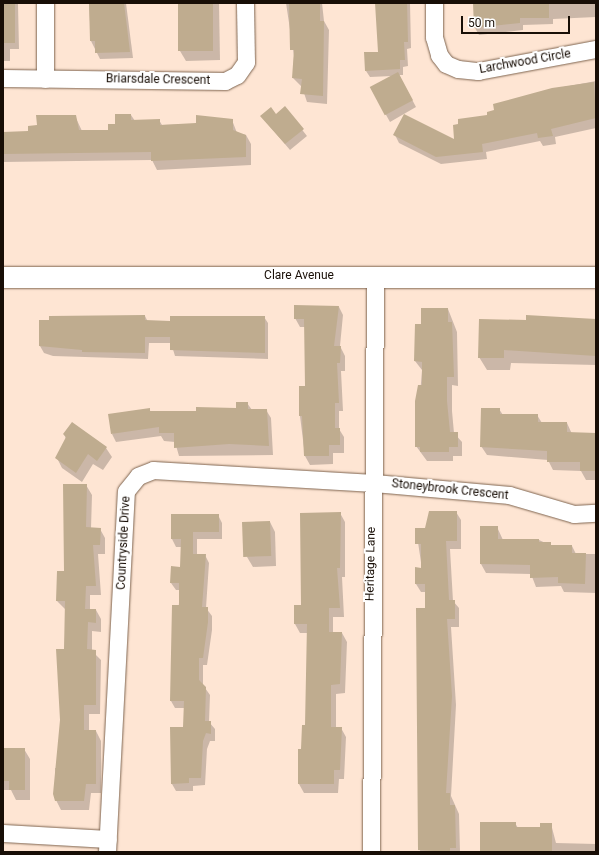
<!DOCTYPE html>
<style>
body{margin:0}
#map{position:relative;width:599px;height:855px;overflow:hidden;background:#fee5d3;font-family:Roboto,sans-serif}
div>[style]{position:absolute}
.shadow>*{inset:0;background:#0003}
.building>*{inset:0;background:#bfac8f;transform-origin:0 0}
.roads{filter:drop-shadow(0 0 1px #7f6550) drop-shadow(0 0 1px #7f6550)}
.minor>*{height:17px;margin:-8.5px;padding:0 8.5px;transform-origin:8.5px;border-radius:8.5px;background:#fff}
.tertiary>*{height:21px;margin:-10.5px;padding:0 10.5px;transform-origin:10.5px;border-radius:10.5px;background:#fff}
span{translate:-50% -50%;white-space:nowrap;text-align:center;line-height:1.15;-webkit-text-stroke:4px #fff;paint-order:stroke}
.street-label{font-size:12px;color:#180e06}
.frame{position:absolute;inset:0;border:4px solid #180e06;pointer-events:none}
.scale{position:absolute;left:461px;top:16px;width:109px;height:18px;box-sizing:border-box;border:2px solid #180e06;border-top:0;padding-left:5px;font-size:12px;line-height:14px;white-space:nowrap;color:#180e06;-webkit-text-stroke:3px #fff;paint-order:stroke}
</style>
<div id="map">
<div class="shadow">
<i style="clip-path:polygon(3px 3px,18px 4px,19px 49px,10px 49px,10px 61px,3px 61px)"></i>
<i style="clip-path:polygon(89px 3px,126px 3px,133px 58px,100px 59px,91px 41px)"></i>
<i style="clip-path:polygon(179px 3px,219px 3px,220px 60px,186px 61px,180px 51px)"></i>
<i style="clip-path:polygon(286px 3px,322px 3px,324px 21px,329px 30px,327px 104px,307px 102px,302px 87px,293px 78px,294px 56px)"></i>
<i style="clip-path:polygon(377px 3px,410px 3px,411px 48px,407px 49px,408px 66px,403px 67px,403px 75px,399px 75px,416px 107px,390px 122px,371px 88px,392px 76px,370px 77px,366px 71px,379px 53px)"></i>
<i style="clip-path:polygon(474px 3px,596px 3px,596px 17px,553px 19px,553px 24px,523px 25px,523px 30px,479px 35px,475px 28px)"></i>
<i style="clip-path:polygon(596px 81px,596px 128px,555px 137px,556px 144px,543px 146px,540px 141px,486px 152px,487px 159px,441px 164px,399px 143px,395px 135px,455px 141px,489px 116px,553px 89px)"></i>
<i style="clip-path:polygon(285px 108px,307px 136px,290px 150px,261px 116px,276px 115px)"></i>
<i style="clip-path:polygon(131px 115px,135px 121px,159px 120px,162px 125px,197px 124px,197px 116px,232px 120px,237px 133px,246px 135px,251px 144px,251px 165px,157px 170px,152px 160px,3px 162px,3px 133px,29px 132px,38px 126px,75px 116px,82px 131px,109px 131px)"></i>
<i style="clip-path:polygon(339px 307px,343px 315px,340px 346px,345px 356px,345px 371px,341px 371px,343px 411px,339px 411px,339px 429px,344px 437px,344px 453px,333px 453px,333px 464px,310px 465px,305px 456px,300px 416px,306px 387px,305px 327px,300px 327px,295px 318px)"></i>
<i style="clip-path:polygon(448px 309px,457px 332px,458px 386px,452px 385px,452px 411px,454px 433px,462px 442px,462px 456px,453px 456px,453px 461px,427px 461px,416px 446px,422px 370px,415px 361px,416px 325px,422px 325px)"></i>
<i style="clip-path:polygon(145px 316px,148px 322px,171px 322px,264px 317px,268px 323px,268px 359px,175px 356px,171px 343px,149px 343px,148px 359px,53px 356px,44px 353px,40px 346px)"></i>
<i style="clip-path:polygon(596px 320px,596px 365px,511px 363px,510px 370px,487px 370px,479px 357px)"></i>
<i style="clip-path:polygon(247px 403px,252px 410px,266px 410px,271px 418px,273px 455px,179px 456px,175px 442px,164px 441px,161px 436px,116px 442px,112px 434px,149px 409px,151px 412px,197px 412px,237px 409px)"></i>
<i style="clip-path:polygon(499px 409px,503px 415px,537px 415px,542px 423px,567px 423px,572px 434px,596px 434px,596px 480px,586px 480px,581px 471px,553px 470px,548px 460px,487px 455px,481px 446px)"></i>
<i style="clip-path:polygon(64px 434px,106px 448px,112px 457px,103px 470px,93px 464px,82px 482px,62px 468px,57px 458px,66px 439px)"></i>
<i style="clip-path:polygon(86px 485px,92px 495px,91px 529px,100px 529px,105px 538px,105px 554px,98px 554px,101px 595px,90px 595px,90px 610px,96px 610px,101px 619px,101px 632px,92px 631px,92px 651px,101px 660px,100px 714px,89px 714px,89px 731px,96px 731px,101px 741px,101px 793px,91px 793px,89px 810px,61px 810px,56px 800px,55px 768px,60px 768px,66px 610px,57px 601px)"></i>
<i style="clip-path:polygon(456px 512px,461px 520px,461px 549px,450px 549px,453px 601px,459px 608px,459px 627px,451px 627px,456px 705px,451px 796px,459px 814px,460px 852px,420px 852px,426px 592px,421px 592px,416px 584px,416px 568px,422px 569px,416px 529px,426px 529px)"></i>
<i style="clip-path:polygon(340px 513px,345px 522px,345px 577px,342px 577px,344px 617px,333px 617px,333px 633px,342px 633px,347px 642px,345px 693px,336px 694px,336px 728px,341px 728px,346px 737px,344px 779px,339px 779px,338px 793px,304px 793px,299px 784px,306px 726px,308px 633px,300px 633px,295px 624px,295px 606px,302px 606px)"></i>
<i style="clip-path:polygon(172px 515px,218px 515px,222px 523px,222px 539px,197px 539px,197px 555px,205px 555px,209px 563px,206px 608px,212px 616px,212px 630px,207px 665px,203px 665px,203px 685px,210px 695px,209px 722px,215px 729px,215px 741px,210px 741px,207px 749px,205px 785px,193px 786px,193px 791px,176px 791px,172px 784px,184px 728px,185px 708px,175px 708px,171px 701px,180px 590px,176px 590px,171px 583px,181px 568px,182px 547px,176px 547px,172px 539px)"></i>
<i style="clip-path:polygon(270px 522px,275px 532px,276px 566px,253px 567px,247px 557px)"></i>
<i style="clip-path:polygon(481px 527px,497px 527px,503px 540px,539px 540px,552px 546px,572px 546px,576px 554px,596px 554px,596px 593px,564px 592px,561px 586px,536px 587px,531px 574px,486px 573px,481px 564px)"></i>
<i style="clip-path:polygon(3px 749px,24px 749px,30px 759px,30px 800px,16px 800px,11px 790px,3px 790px)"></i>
<i style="clip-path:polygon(515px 823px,518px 828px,541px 828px,551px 824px,556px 843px,596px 844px,596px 852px,482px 852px)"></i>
</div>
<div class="building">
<i style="left:3px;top:3px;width:12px;height:40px"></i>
<i style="clip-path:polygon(89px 3px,124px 3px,130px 52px,95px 53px,95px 41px,90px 41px)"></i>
<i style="left:178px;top:3px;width:35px;height:48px"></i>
<i style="clip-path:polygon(289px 3px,320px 3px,320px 21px,324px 21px,323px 96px,300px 94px,302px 79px,292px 78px,294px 50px,290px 50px)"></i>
<i style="clip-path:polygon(375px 3px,407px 3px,408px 42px,404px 42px,405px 60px,400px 60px,400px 69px,365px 71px,364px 52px,378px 52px)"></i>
<i style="clip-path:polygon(473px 3px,549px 3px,549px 18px,520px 18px,520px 23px,474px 28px)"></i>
<i style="left:398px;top:72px;width:32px;height:32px;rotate:62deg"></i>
<i style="clip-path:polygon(594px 82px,596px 118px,551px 129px,553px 136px,538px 138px,537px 133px,482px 144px,483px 152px,436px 157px,393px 135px,404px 114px,454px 139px,453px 125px,458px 124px,458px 119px,487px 115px,487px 112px,494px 110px,493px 104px,552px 88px)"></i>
<i style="clip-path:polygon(285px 106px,304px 129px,285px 144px,260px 116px,271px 107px,276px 114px)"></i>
<i style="clip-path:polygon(115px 114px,131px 114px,131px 120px,160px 119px,160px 125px,196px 123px,196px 115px,233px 119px,233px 130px,246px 135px,246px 157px,151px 161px,151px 152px,3px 154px,3px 132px,28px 131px,28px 126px,37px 125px,36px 115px,76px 115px,79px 130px,108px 130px,108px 124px,115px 124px)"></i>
<i style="clip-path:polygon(294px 305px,339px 306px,334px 346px,341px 346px,340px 363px,337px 363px,339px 403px,335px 403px,335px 428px,340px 428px,340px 445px,329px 445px,329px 456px,304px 456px,302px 416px,299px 416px,299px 386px,305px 386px,304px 319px,294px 319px)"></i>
<i style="clip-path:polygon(421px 308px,448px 308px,448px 322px,452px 322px,454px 377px,447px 377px,447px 401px,450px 432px,458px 432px,458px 447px,449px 447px,449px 452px,420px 452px,420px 447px,415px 447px,415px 401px,418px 385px,422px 385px,422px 362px,414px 361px,415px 324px,421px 324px)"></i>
<i style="clip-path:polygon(145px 315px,145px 320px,170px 321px,170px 316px,265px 316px,265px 353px,170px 350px,170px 337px,145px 337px,145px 353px,82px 352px,82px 350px,39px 346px,39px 320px,49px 320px,49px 316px)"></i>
<i style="clip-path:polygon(526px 315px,596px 319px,596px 356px,504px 350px,504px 358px,478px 358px,479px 319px,526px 320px)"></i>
<i style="clip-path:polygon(236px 402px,248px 402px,248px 409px,267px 409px,269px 446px,229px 444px,174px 448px,174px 433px,159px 433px,159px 427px,111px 434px,108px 414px,150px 408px,150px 411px,196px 411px,196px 407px,236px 408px)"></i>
<i style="clip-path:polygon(481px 408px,500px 408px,500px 414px,538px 414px,538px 422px,567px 422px,567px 432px,596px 433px,596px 471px,580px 471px,580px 462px,547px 462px,547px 451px,480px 447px)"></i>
<i style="clip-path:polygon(72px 422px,107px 447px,97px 461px,88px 454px,76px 473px,55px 458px,66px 437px,63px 434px)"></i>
<i style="clip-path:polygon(63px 484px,87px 484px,86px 527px,101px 528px,100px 545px,93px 545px,96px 586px,86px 586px,85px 609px,96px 609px,96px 623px,88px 622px,87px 649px,96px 650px,96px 705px,84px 705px,84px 730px,96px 730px,96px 784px,86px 784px,84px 801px,55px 801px,53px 794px,60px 720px,56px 649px,64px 649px,65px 601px,56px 601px,57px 571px,64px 571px)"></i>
<i style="clip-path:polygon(429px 511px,457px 511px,457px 541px,446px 541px,449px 600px,455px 600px,455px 619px,447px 619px,452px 696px,446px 793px,450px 793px,450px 805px,455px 805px,456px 848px,450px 848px,450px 852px,418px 850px,416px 608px,425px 608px,425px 584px,415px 584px,415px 567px,421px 568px,421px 544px,415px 544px,415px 528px,425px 528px)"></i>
<i style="clip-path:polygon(341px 512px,340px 568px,337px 568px,340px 608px,329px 608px,329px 632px,342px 632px,340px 684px,331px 685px,331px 727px,342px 727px,340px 770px,334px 770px,334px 784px,298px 784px,298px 749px,301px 749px,302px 725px,305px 725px,307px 624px,294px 624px,294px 605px,301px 605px,300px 513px)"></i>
<i style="clip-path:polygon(171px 514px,219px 514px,219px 532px,193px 532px,193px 554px,206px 554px,202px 607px,208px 607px,208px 622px,203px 658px,199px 658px,199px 680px,206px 687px,205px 721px,211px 721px,211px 734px,206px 733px,203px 741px,201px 778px,189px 778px,189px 783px,171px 784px,170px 727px,183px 727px,184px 701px,170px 701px,172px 605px,179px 605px,179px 583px,170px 583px,171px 566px,180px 567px,181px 539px,171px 539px)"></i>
<i style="left:270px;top:521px;width:35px;height:28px;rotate:88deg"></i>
<i style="clip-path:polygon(480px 526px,498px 526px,498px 539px,539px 539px,539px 542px,551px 542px,551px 545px,572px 545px,572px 553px,586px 553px,585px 584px,558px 583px,558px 577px,530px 578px,530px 565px,480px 564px)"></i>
<i style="clip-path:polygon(3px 748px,25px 748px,25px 790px,9px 790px,9px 781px,3px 781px)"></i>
<i style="clip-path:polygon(480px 822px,516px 822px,516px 827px,540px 827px,540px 823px,552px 823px,552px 852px,480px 851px)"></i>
</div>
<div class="roads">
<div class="minor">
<i style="left:45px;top:3px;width:76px;rotate:90deg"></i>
<i style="left:434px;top:3px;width:34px;rotate:90deg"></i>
<i style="left:434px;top:37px;width:19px;rotate:74deg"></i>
<i style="left:439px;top:55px;width:11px;rotate:52deg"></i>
<i style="left:446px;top:64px;width:13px;rotate:23deg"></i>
<i style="left:458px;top:69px;width:20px;rotate:6deg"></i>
<i style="left:478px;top:71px;width:120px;rotate:-10.6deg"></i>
<i style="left:3px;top:78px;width:222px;rotate:0.8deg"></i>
<i style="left:225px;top:81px;width:13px;rotate:-27deg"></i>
<i style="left:237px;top:75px;width:16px;rotate:-55deg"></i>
<i style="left:246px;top:62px;width:59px;rotate:-91deg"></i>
<i style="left:3px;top:833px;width:105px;rotate:3.3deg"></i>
<i style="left:107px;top:852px;width:361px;rotate:-87deg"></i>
<i style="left:126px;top:491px;width:19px;rotate:-51deg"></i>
<i style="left:138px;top:476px;width:16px;rotate:-22deg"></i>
<i style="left:153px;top:470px;width:221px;rotate:3.4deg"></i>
<i style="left:374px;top:483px;width:136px;rotate:5.1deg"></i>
<i style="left:509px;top:495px;width:68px;rotate:16.3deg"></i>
<i style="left:574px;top:514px;width:22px;rotate:-3deg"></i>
<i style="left:371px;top:852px;width:576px;rotate:-89.6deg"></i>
</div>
<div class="tertiary">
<i style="left:3px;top:277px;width:593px"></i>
</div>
</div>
<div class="street-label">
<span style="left:525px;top:62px;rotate:-10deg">Larchwood Circle</span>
<span style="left:158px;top:80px;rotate:1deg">Briarsdale Crescent</span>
<span style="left:299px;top:276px">Clare Avenue</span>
<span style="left:450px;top:490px;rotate:6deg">Stoneybrook Crescent</span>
<span style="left:124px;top:543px;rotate:-87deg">Countryside Drive</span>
<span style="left:371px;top:564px;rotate:-89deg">Heritage Lane</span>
</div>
<div class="frame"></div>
<div class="scale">50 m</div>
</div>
